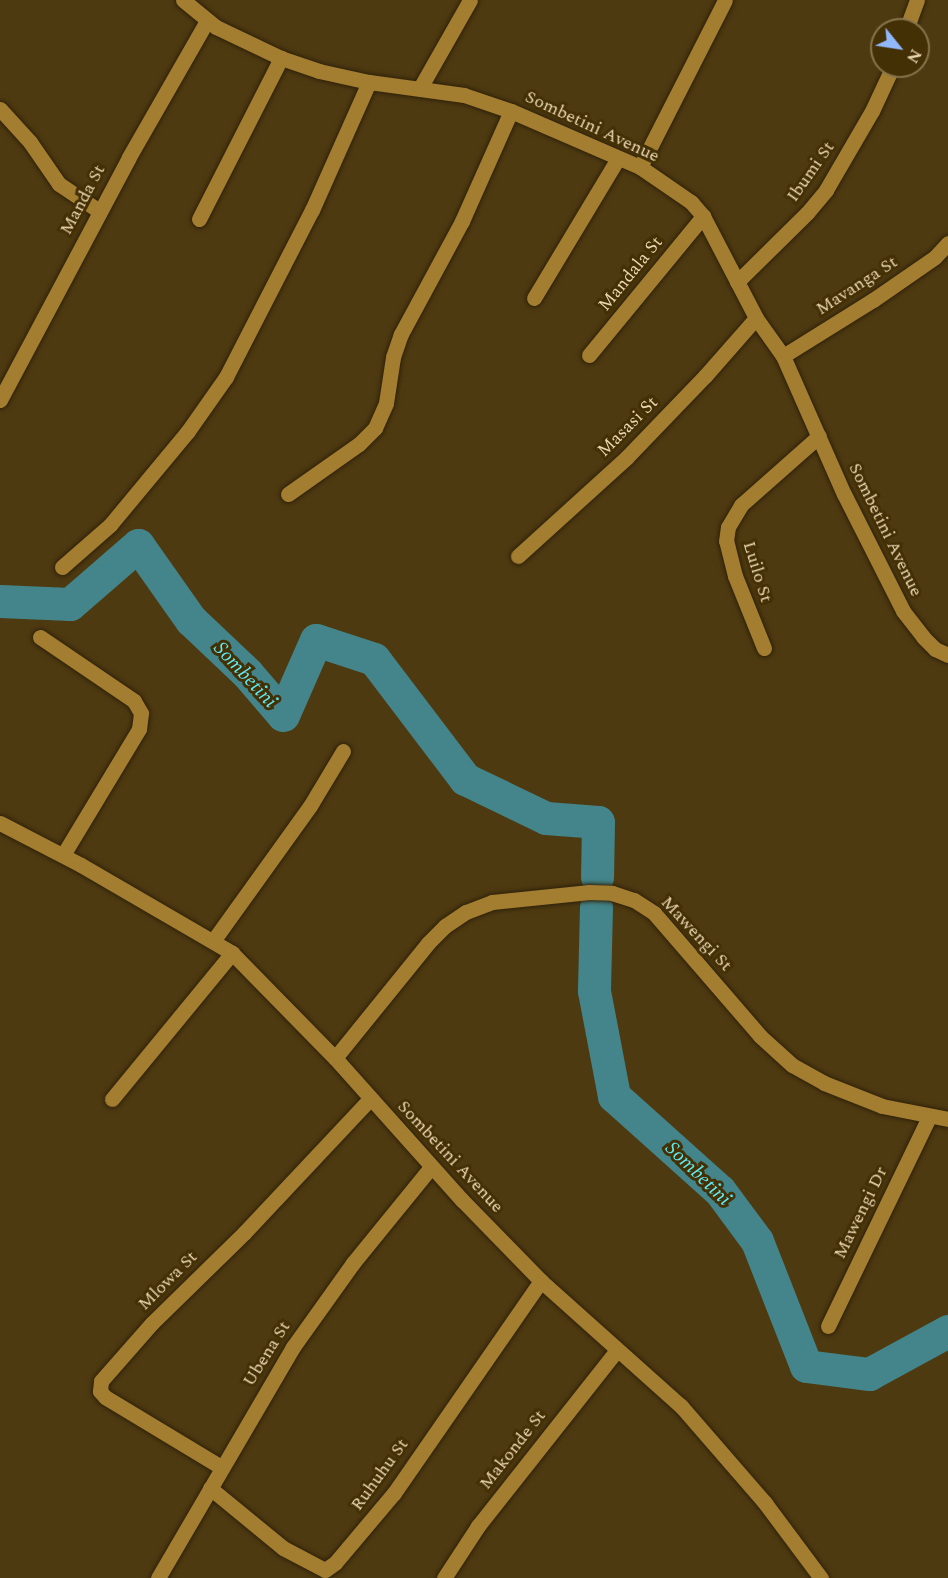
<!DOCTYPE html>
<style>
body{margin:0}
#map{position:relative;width:948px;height:1578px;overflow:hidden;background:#4e3a11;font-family:Spectral,serif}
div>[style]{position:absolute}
.river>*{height:33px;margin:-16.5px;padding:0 16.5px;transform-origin:16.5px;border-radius:16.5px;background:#43858a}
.roads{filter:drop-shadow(0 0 2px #2f220a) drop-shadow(0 0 2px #2f220a)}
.street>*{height:15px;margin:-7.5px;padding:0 7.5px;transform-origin:7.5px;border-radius:7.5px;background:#a37d30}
span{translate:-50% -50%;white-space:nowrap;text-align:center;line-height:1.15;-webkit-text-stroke:6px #443005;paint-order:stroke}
.street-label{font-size:18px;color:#ecd7b4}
.water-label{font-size:20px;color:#5fe9f3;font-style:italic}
.north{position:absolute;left:870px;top:18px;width:60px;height:60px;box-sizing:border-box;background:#443005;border:2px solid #87734b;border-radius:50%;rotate:120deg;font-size:16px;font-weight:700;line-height:24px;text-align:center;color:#ecd7b4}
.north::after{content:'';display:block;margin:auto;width:21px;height:27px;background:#91b8fd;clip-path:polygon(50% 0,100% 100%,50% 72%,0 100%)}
</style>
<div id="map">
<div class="river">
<i style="left:0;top:601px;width:70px;rotate:2.5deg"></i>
<i style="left:70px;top:604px;width:90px;rotate:-40.9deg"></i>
<i style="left:138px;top:545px;width:92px;rotate:54.8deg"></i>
<i style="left:191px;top:620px;width:77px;rotate:43.4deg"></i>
<i style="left:247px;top:673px;width:55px;rotate:49.4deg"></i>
<i style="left:283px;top:715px;width:82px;rotate:-66.3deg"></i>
<i style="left:316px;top:640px;width:61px;rotate:18.1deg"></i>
<i style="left:374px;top:659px;width:151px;rotate:52.8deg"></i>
<i style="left:465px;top:779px;width:90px;rotate:25.7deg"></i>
<i style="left:546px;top:818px;width:52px;rotate:4.4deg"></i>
<i style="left:598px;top:822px;width:55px;rotate:91deg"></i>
<i style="left:596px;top:907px;width:84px;rotate:91.4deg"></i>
<i style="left:594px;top:991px;width:107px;rotate:79.2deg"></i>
<i style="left:614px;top:1096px;width:142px;rotate:41.9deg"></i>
<i style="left:720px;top:1191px;width:62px;rotate:53.5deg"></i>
<i style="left:757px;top:1241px;width:134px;rotate:68.6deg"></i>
<i style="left:806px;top:1366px;width:64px;rotate:7.2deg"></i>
<i style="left:869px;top:1374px;width:90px;rotate:-28.6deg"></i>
</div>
<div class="roads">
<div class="street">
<i style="left:183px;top:0;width:43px;rotate:39.3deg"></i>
<i style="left:216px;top:27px;width:72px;rotate:25.5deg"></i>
<i style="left:281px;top:58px;width:40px;rotate:18.9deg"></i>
<i style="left:319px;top:71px;width:51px;rotate:12.4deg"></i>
<i style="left:369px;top:82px;width:96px;rotate:7.8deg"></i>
<i style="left:464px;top:95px;width:50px;rotate:18.8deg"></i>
<i style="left:511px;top:111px;width:141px;rotate:23.5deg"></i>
<i style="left:640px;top:167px;width:62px;rotate:34.5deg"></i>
<i style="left:691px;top:202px;width:18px;rotate:49deg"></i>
<i style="left:703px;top:216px;width:115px;rotate:62.5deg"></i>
<i style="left:756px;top:318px;width:47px;rotate:54.6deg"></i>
<i style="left:783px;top:356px;width:151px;rotate:66.2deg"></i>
<i style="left:844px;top:494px;width:131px;rotate:63.2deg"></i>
<i style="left:903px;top:611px;width:33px;rotate:52deg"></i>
<i style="left:923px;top:637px;width:17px;rotate:45deg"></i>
<i style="left:935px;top:649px;width:14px;rotate:25deg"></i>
<i style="left:906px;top:30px;width:32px;rotate:-70deg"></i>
<i style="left:420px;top:88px;width:101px;rotate:-60.4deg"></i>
<i style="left:0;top:109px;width:45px;rotate:47.7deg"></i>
<i style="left:30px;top:142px;width:51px;rotate:55.4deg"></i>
<i style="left:59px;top:184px;width:48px;rotate:34deg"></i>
<i style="left:640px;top:167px;width:187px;rotate:-63deg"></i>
<i style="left:199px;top:219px;width:181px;rotate:-63deg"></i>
<i style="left:737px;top:282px;width:98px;rotate:-44.6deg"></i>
<i style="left:807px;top:213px;width:30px;rotate:-50deg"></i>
<i style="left:826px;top:190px;width:91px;rotate:-59.8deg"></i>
<i style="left:872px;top:111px;width:50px;rotate:-65deg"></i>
<i style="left:534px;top:298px;width:163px;rotate:-59deg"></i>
<i style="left:589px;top:355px;width:180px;rotate:-50.6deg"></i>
<i style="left:783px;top:356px;width:106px;rotate:-31.9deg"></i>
<i style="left:873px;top:300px;width:75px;rotate:-34.7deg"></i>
<i style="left:935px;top:257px;width:19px;rotate:-47deg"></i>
<i style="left:0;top:400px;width:275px;rotate:-62deg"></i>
<i style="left:129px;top:157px;width:157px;rotate:-60.2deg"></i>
<i style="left:288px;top:494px;width:87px;rotate:-35.2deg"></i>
<i style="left:359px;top:444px;width:23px;rotate:-45deg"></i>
<i style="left:375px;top:428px;width:27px;rotate:-66deg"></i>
<i style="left:386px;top:403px;width:47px;rotate:-81.3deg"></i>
<i style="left:393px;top:357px;width:24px;rotate:-71deg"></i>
<i style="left:401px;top:334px;width:128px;rotate:-61.6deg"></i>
<i style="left:462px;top:221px;width:120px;rotate:-66deg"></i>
<i style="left:518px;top:556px;width:146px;rotate:-42.2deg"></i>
<i style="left:626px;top:458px;width:114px;rotate:-46.1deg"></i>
<i style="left:705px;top:376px;width:77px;rotate:-48.7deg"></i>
<i style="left:62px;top:567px;width:64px;rotate:-41.2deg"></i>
<i style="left:110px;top:525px;width:122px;rotate:-50.3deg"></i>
<i style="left:188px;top:431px;width:66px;rotate:-54.9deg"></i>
<i style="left:226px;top:377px;width:188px;rotate:-62.8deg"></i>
<i style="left:312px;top:210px;width:140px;rotate:-66deg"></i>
<i style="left:40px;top:637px;width:114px;rotate:34.2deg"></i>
<i style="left:134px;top:701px;width:14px;rotate:60deg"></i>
<i style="left:141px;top:713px;width:16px;rotate:97deg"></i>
<i style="left:139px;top:729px;width:147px;rotate:121.1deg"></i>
<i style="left:764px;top:648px;width:78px;rotate:-111.9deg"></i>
<i style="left:735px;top:576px;width:36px;rotate:-104deg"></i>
<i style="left:726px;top:541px;width:14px;rotate:-82deg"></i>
<i style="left:728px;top:527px;width:26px;rotate:-59deg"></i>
<i style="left:741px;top:505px;width:104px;rotate:-41.5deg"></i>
<i style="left:0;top:823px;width:91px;rotate:27.4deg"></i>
<i style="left:81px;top:865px;width:175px;rotate:30.2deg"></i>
<i style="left:232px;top:953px;width:147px;rotate:45.6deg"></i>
<i style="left:335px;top:1058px;width:191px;rotate:48.2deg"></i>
<i style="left:462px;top:1200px;width:113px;rotate:45.7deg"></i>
<i style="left:541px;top:1281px;width:188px;rotate:41.8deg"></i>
<i style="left:681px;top:1406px;width:128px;rotate:49.1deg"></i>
<i style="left:765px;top:1503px;width:94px;rotate:53.3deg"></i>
<i style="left:213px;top:941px;width:166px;rotate:-54.3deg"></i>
<i style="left:310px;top:806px;width:64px;rotate:-59deg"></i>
<i style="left:335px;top:1058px;width:148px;rotate:-51deg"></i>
<i style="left:428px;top:943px;width:24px;rotate:-45deg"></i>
<i style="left:445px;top:926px;width:25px;rotate:-34deg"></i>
<i style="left:466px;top:912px;width:28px;rotate:-21deg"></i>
<i style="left:492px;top:902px;width:98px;rotate:-5.9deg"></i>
<i style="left:589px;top:892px;width:23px;rotate:2deg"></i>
<i style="left:612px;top:893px;width:23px;rotate:18deg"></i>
<i style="left:634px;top:900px;width:24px;rotate:33deg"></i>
<i style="left:654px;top:913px;width:162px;rotate:49.2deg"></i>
<i style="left:760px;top:1036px;width:43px;rotate:42.2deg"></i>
<i style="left:792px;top:1065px;width:37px;rotate:29deg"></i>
<i style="left:824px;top:1083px;width:62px;rotate:21.6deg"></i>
<i style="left:882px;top:1106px;width:67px;rotate:11.1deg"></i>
<i style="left:112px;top:1099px;width:189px;rotate:-50.6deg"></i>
<i style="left:828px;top:1326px;width:232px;rotate:-64.2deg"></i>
<i style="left:221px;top:1467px;width:135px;rotate:-148.9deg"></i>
<i style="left:105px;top:1397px;width:8px;rotate:-130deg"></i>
<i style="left:100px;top:1391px;width:10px;rotate:-84deg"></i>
<i style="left:101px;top:1381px;width:77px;rotate:-48.7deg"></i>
<i style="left:152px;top:1323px;width:130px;rotate:-44.4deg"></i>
<i style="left:245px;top:1232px;width:183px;rotate:-46.8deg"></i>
<i style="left:210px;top:1488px;width:94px;rotate:39.4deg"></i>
<i style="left:283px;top:1548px;width:47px;rotate:27.6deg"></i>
<i style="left:325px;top:1570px;width:12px;rotate:-35deg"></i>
<i style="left:335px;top:1563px;width:92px;rotate:-49.9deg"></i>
<i style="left:394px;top:1493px;width:258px;rotate:-55.3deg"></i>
<i style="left:158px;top:1578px;width:268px;rotate:-59.7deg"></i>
<i style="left:293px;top:1347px;width:103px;rotate:-54.5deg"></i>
<i style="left:353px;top:1263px;width:124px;rotate:-50.9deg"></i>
<i style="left:444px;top:1578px;width:62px;rotate:-56.8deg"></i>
<i style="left:478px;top:1526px;width:224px;rotate:-51.7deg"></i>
</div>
</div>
<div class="street-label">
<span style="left:592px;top:127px;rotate:25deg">Sombetini Avenue</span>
<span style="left:811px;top:172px;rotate:-55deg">Ibumi St</span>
<span style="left:83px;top:200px;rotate:-62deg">Manda St</span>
<span style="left:631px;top:274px;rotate:-51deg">Mandala St</span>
<span style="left:857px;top:286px;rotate:-33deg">Mavanga St</span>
<span style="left:628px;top:427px;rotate:-45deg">Masasi St</span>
<span style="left:885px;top:530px;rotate:64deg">Sombetini Avenue</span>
<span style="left:757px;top:572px;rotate:73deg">Luilo St</span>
<span style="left:696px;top:934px;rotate:47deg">Mawengi St</span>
<span style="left:450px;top:1157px;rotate:47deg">Sombetini Avenue</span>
<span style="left:861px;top:1213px;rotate:-64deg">Mawengi Dr</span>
<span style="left:168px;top:1281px;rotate:-45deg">Mlowa St</span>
<span style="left:267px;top:1354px;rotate:-58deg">Ubena St</span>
<span style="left:513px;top:1450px;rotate:-52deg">Makonde St</span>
<span style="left:380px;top:1475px;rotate:-54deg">Ruhuhu St</span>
</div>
<div class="water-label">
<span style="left:245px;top:675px;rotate:47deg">Sombetini</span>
<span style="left:698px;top:1174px;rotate:44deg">Sombetini</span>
</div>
<div class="north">N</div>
</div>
